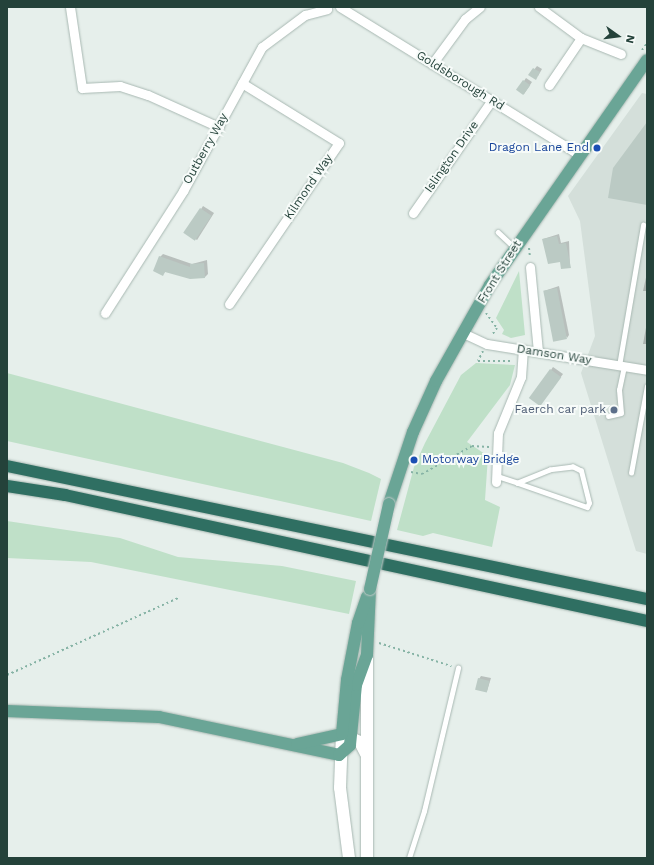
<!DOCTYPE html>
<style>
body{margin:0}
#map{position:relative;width:654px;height:865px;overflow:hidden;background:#e6efeb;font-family:"Work Sans",sans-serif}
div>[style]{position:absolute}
.built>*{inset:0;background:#d4dfda}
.green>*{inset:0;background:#bfe0c8}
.shadow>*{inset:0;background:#0003;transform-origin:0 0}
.building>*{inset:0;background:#bbcac4;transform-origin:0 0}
.path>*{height:2px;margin-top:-1px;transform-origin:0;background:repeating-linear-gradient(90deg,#86b3a5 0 2px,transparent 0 5px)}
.roads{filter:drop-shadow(0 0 1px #a8b8b2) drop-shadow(0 0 1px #a8b8b2)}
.lane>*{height:4.5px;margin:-2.25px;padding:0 2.25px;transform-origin:2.25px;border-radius:2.25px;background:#fff}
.street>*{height:9px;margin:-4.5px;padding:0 4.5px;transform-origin:4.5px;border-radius:4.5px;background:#fff}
.secondary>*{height:12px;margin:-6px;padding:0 6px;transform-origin:6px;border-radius:6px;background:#fff}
.primary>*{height:12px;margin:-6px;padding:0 6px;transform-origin:6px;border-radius:6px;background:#6aa596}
.highway>*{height:12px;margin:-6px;padding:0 6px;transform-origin:6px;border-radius:6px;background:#2f6f62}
.bridges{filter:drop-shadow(0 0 1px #c2cac8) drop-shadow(0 0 1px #c2cac8)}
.primary-bridge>*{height:12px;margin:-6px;padding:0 6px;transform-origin:6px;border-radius:6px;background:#6aa596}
.dots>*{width:11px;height:11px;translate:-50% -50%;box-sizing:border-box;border:2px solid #f7fbf9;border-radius:50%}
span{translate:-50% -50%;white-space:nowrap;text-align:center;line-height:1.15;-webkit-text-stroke:4px #f7fbf9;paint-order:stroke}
.street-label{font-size:12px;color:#24423a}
.transit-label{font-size:12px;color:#164399}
.right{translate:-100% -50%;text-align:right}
.left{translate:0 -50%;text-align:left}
.service-label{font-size:12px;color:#4e5e75}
.frame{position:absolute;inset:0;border:8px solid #24423a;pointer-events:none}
.north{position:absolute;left:598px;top:16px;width:40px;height:40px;-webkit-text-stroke:3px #f7fbf9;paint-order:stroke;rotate:104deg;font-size:11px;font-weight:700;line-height:16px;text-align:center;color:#24423a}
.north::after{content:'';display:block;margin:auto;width:14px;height:18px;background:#24423a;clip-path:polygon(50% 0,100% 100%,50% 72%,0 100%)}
</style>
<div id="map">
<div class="built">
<i style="clip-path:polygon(642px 93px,647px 94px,647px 554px,636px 551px,581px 373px,595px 336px,580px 221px,568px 196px)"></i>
</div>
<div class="green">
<i style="clip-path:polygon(519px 271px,525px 335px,511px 338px,502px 334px,504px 330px,496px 318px)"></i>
<i style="clip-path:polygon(476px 363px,515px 365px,510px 385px,467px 442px,488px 456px,485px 500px,500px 507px,492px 547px,433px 533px,423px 536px,397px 530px,414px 467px,425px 443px,461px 375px)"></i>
<i style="clip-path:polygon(7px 373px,343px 463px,369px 473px,381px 479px,371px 521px,7px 441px)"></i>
<i style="clip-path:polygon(7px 521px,120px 538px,178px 557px,282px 566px,356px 581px,349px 614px,91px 562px,7px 558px)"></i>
</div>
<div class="shadow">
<i style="clip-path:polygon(537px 66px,542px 69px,538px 76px,530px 75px)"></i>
<i style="clip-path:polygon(526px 78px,532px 82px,524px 94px,524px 81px)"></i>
<i style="left:203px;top:206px;width:13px;height:32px;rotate:32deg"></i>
<i style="clip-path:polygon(559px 234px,561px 243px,569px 241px,570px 267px,543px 239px)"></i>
<i style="clip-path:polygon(163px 254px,192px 264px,207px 260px,208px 274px,205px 277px,166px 271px,163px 274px,160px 257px)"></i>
<i style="clip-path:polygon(647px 273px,647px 291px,643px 291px)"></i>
<i style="clip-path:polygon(559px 286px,569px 335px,567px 338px,544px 291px)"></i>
<i style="clip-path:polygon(647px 322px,647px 344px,643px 344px)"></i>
<i style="clip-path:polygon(553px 367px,563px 374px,540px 405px,551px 370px)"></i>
<i style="clip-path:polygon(481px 676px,491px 678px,487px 691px,479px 679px)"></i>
</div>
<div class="building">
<i style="clip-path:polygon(533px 68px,540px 72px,536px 80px,528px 75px)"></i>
<i style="left:523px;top:80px;width:9px;height:12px;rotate:36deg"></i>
<i style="clip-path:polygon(647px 122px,647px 205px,608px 198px,613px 168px)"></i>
<i style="left:200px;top:208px;width:14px;height:30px;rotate:34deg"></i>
<i style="clip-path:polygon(557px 236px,559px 244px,566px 243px,571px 268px,561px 269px,560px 262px,548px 264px,542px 239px)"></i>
<i style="clip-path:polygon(159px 256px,190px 267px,190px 264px,204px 263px,205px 278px,190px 279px,165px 272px,163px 276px,153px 271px)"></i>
<i style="left:557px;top:288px;width:52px;height:14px;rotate:79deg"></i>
<i style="left:550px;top:369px;width:14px;height:36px;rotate:36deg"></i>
<i style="left:478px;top:678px;width:12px;height:12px;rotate:14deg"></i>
</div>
<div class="path">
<i style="left:642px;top:50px;width:9px;rotate:-54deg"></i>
<i style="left:529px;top:248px;width:10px;rotate:84deg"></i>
<i style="left:486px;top:313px;width:19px;rotate:54deg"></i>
<i style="left:497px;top:328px;width:9px;rotate:126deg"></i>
<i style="left:483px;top:351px;width:11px;rotate:117deg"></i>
<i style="left:478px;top:361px;width:35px"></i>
<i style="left:411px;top:472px;width:11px;rotate:10deg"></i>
<i style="left:422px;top:474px;width:57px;rotate:-29.2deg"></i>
<i style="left:472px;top:446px;width:17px;rotate:3deg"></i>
<i style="left:379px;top:643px;width:76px;rotate:17.7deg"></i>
<i style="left:7px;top:675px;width:188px;rotate:-24.2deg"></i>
</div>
<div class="roads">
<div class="lane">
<i style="left:498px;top:232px;width:23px;rotate:43deg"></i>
<i style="left:619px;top:366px;width:143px;rotate:-80.3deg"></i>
<i style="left:608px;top:416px;width:13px;rotate:-13deg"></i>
<i style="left:621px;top:413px;width:23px;rotate:-95deg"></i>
<i style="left:619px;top:390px;width:24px;rotate:-78deg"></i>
<i style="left:631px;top:473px;width:88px;rotate:-79.6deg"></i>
<i style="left:497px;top:476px;width:22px;rotate:18deg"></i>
<i style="left:518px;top:483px;width:73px;rotate:19.2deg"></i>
<i style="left:587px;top:507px;width:4px;rotate:-63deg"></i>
<i style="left:589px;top:503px;width:33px;rotate:-104deg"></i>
<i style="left:581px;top:471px;width:9px;rotate:-153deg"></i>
<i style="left:573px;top:467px;width:23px;rotate:173deg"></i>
<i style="left:550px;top:470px;width:35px;rotate:158deg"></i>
<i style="left:409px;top:858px;width:49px;rotate:-72.3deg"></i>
<i style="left:424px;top:811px;width:147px;rotate:-76.6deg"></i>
</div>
<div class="street">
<i style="left:70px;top:7px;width:82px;rotate:81.6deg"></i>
<i style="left:82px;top:88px;width:38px;rotate:-3deg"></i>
<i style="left:120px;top:86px;width:29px;rotate:18deg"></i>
<i style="left:148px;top:95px;width:78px;rotate:24.3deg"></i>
<i style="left:340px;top:7px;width:282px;rotate:31.7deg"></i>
<i style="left:539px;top:7px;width:52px;rotate:36.4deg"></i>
<i style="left:581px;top:38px;width:57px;rotate:124.2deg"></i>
<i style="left:581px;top:38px;width:43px;rotate:21.8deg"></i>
<i style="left:432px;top:64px;width:56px;rotate:-53.7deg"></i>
<i style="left:465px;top:19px;width:19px;rotate:-39deg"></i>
<i style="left:413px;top:213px;width:136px;rotate:-55.1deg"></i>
<i style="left:530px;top:267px;width:85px;rotate:84.6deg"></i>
<i style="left:229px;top:304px;width:195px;rotate:-55.7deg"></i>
<i style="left:339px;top:143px;width:114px;rotate:-148.3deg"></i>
<i style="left:105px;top:313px;width:145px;rotate:-57.4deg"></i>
<i style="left:183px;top:191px;width:164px;rotate:-61.3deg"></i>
<i style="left:262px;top:47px;width:54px;rotate:-36.7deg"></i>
<i style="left:305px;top:15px;width:23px;rotate:-15deg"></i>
<i style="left:463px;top:333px;width:26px;rotate:25deg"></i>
<i style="left:487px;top:344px;width:162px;rotate:9.2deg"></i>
<i style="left:496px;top:482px;width:49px;rotate:-87.7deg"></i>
<i style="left:498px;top:433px;width:61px;rotate:-67.7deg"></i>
<i style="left:521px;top:377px;width:28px;rotate:-86deg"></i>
</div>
<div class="secondary">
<i style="left:349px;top:858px;width:71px;rotate:-97.3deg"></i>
<i style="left:340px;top:788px;width:54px;rotate:-87.9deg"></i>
<i style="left:342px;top:734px;width:20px;rotate:24deg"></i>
<i style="left:360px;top:742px;width:13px;rotate:63deg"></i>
<i style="left:367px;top:858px;width:200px;rotate:-90deg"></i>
</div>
<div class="primary">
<i style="left:389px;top:504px;width:76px;rotate:-71.6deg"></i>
<i style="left:413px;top:432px;width:56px;rotate:-65.7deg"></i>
<i style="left:436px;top:381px;width:110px;rotate:-60.6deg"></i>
<i style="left:490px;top:285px;width:274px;rotate:-55.1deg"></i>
<i style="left:7px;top:711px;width:152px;rotate:2.3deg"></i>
<i style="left:159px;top:717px;width:184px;rotate:11.9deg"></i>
<i style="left:339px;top:755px;width:15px;rotate:-42deg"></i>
<i style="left:350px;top:745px;width:60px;rotate:-84.3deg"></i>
<i style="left:356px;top:685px;width:32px;rotate:-70deg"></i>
<i style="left:367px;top:655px;width:66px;rotate:-87.4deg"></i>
<i style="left:297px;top:744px;width:46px;rotate:-12.5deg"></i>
<i style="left:342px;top:734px;width:54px;rotate:-84.7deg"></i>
<i style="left:347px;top:680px;width:58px;rotate:-79.1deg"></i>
<i style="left:358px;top:623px;width:28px;rotate:-71deg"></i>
</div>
<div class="highway">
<i style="left:7px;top:466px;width:654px;rotate:11.74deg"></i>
<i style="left:7px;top:486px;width:59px;rotate:8.8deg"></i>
<i style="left:65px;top:495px;width:595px;rotate:12.22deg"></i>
</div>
</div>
<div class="bridges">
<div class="primary-bridge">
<i style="left:370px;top:589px;width:87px;rotate:-77.4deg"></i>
</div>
</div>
<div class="dots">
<i style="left:597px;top:148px;background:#1a4fb4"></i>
<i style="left:614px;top:410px;background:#5c6f8a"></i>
<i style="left:414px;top:460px;background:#1a4fb4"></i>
</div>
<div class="street-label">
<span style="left:460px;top:81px;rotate:32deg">Goldsborough Rd</span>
<span style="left:206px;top:149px;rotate:-61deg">Outberry Way</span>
<span style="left:452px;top:157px;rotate:-55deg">Islington Drive</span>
<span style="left:309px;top:187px;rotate:-56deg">Kilmond Way</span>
<span style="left:500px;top:272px;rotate:-58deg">Front Street</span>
<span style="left:554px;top:355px;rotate:9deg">Damson Way</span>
</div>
<div class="transit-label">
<span class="right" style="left:589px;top:148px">Dragon Lane End</span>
<span class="left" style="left:422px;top:460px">Motorway Bridge</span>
</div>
<div class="service-label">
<span class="right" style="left:606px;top:410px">Faerch car park</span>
</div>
<div class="frame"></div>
<div class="north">N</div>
</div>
